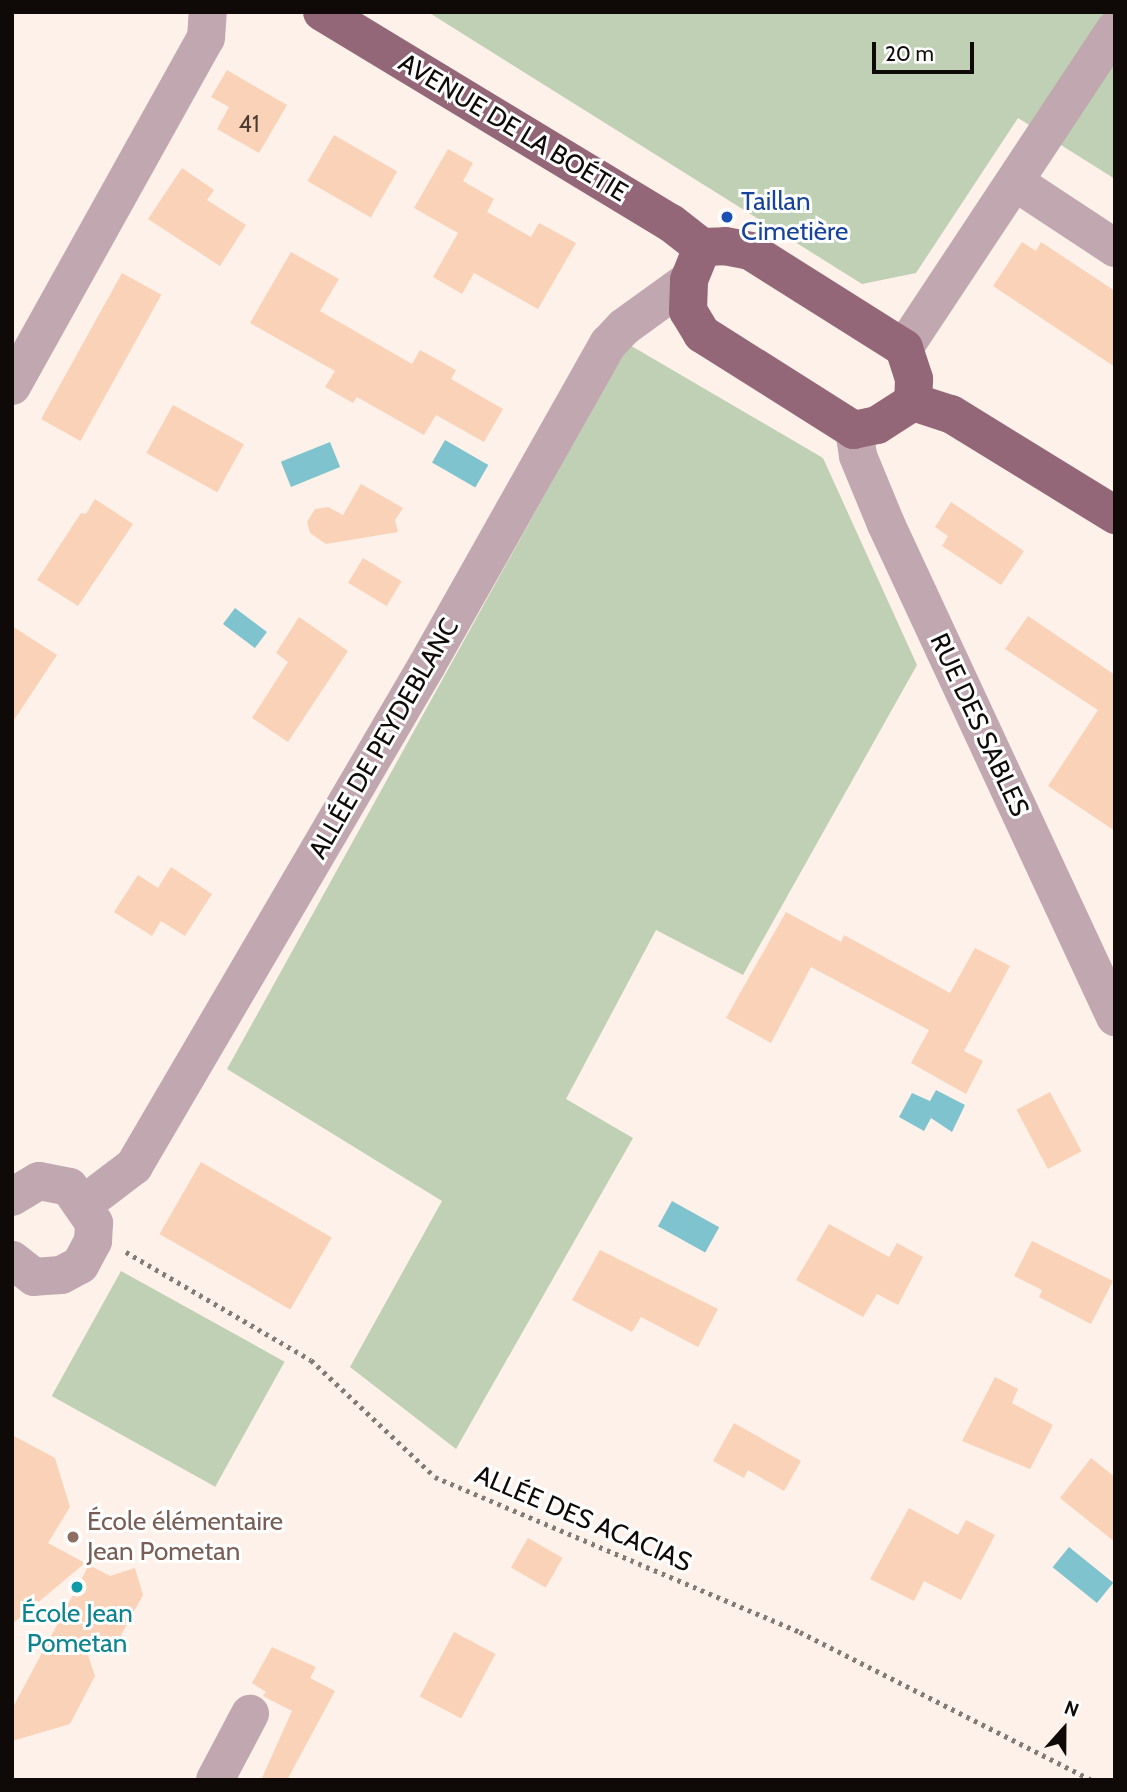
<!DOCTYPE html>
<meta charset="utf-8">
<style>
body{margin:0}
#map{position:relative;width:1127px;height:1792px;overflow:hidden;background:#fdf1e9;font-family:Cabin,sans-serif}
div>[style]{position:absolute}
.green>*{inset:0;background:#bfd0b4;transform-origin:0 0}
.water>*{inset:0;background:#7ec3ce;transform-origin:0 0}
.building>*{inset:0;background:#fad2b7;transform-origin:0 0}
.path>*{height:4.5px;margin-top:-2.25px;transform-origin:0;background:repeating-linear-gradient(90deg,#837b75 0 3.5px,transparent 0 8.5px)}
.minor>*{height:38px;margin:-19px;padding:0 19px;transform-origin:19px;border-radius:19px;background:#c1a7b0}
.major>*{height:38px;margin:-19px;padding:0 19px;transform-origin:19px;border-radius:19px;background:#946778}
.dots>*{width:19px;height:19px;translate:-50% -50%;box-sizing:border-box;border:4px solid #fff;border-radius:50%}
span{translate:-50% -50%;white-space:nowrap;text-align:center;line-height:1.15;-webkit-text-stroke:6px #fff;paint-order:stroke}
.number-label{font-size:23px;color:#4a3c33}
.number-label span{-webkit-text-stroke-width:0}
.street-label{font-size:26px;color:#0f0a07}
.transit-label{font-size:26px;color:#164399}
.left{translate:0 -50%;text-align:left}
.education-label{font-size:26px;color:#785e54}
.culture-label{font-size:26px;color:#0d838f}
.frame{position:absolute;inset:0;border:14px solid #0f0a07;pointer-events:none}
.north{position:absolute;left:1029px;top:1694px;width:70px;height:70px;-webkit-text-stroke:5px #fff;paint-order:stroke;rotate:21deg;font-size:19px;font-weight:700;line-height:28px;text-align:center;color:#0f0a07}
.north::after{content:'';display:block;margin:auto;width:24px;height:32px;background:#0f0a07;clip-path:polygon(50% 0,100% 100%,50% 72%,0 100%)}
.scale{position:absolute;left:872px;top:42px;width:102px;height:32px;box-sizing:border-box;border:4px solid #0f0a07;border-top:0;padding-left:9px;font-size:21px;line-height:24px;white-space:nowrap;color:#0f0a07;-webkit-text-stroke:5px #fff;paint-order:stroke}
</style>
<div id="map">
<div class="green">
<i style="clip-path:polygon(428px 12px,1115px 12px,1115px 179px,1018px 118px,916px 273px,862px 284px)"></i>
<i style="clip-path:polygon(628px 344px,823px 458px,917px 665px,743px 975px,656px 930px,566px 1099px,633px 1138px,456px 1449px,350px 1367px,442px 1201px,227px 1069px)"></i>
<i style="left:121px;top:1271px;width:187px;height:143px;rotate:29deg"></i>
</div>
<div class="water">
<i style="left:445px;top:440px;width:50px;height:26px;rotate:30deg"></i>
<i style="left:330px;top:442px;width:27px;height:53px;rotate:68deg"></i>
<i style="left:235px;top:608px;width:40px;height:20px;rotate:37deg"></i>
<i style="clip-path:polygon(936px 1090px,965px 1105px,952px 1132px,931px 1118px,924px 1131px,899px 1117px,912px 1093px,930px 1101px)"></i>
<i style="left:672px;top:1201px;width:54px;height:29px;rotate:29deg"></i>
<i style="left:1069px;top:1547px;width:57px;height:26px;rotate:39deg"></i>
</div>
<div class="building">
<i style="clip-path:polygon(227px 70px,287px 105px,259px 153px,217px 129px,229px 107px,211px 97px)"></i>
<i style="left:334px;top:135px;width:73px;height:53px;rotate:30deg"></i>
<i style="clip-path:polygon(448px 149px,473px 163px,463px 181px,494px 199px,487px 212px,531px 237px,539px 223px,576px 243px,538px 309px,474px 273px,462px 294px,433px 277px,458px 233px,414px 208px)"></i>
<i style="clip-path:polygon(182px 168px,214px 190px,207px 200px,246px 225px,220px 266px,148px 219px)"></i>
<i style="clip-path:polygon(1022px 242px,1036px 251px,1041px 242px,1115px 291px,1115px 367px,993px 286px)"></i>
<i style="clip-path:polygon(291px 252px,339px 279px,320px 311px,412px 364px,420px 350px,456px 370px,451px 379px,503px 409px,484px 442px,436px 415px,424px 435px,357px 397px,353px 403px,325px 387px,335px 371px,250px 323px)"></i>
<i style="left:122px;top:273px;width:45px;height:167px;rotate:29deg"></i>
<i style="left:173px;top:405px;width:81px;height:55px;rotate:29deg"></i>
<i style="clip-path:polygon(361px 484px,403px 508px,395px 520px,398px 532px,326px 544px,310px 533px,307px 522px,315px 509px,328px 507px,343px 515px)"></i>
<i style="clip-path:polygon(95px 499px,133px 524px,78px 606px,37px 580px,81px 513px,86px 514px)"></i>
<i style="clip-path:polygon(951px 502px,1024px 551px,1001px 585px,942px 546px,948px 536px,935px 527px)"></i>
<i style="left:363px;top:558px;width:45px;height:29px;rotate:31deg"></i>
<i style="clip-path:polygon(1028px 616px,1115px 675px,1115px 831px,1048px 786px,1098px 710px,1005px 649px)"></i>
<i style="clip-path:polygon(299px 617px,348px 651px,288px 742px,252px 718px,288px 662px,276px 653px)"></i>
<i style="clip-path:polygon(12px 626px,57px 655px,12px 723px)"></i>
<i style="clip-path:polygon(171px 867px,212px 894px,185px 936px,161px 921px,152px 936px,114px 912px,138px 875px,158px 888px)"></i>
<i style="clip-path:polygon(786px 912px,841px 942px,844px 935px,950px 993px,975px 948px,1010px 966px,964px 1051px,983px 1061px,966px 1094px,911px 1063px,929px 1030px,811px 967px,771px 1043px,726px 1018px)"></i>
<i style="left:1050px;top:1092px;width:67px;height:38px;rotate:62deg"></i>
<i style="left:201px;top:1162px;width:151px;height:83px;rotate:30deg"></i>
<i style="clip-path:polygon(829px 1224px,889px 1257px,897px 1243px,923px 1257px,898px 1305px,877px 1294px,863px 1317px,796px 1280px)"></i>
<i style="clip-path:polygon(1032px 1241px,1113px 1281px,1091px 1324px,1039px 1297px,1042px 1290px,1014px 1276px)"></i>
<i style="clip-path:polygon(600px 1250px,718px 1309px,698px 1347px,641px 1317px,632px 1332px,572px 1300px)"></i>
<i style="clip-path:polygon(995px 1377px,1018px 1389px,1012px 1403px,1053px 1425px,1030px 1469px,962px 1441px)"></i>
<i style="clip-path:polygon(734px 1423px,801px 1461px,784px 1491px,748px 1470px,744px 1478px,713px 1461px)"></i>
<i style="clip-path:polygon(12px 1435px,55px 1458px,70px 1507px,48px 1543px,85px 1563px,12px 1624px)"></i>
<i style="clip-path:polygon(1091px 1458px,1115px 1477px,1115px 1542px,1060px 1498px)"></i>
<i style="clip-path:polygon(909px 1508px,958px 1535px,966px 1520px,995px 1535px,961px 1600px,924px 1581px,914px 1601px,870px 1579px)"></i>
<i style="left:528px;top:1538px;width:40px;height:34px;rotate:30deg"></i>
<i style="clip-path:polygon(89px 1565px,110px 1576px,135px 1568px,143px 1595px,116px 1644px,87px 1652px,95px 1676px,70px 1724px,12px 1741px,12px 1709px)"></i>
<i style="left:454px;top:1632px;width:47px;height:73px;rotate:28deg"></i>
<i style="clip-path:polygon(272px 1647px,316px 1667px,310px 1678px,335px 1691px,287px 1780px,261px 1780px,292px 1711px,263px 1696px,266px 1692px,252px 1683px)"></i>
</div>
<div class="path">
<i style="left:126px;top:1252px;width:214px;rotate:30.3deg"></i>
<i style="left:311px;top:1360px;width:170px;rotate:43.3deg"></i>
<i style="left:435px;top:1477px;width:397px;rotate:23deg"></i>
<i style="left:800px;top:1632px;width:327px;rotate:26.9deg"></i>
</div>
<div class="minor">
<i style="left:1015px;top:182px;width:120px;rotate:33.4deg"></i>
<i style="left:904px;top:348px;width:382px;rotate:-56.5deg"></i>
<i style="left:12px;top:386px;width:398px;rotate:-60.9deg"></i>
<i style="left:206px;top:38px;width:26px;rotate:-86deg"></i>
<i style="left:854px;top:430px;width:26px;rotate:81deg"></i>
<i style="left:858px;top:456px;width:74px;rotate:67.6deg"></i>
<i style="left:886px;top:524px;width:544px;rotate:65.08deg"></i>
<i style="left:12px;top:1197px;width:31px;rotate:-31deg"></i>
<i style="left:39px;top:1181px;width:31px;rotate:11deg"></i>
<i style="left:69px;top:1187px;width:44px;rotate:55.2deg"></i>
<i style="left:94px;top:1223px;width:18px;rotate:93deg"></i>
<i style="left:93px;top:1241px;width:27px;rotate:118deg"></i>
<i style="left:80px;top:1265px;width:21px;rotate:152deg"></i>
<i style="left:61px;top:1275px;width:27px;rotate:176deg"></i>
<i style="left:34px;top:1277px;width:28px;rotate:-142deg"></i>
<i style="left:84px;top:1204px;width:63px;rotate:-37.2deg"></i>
<i style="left:134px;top:1166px;width:580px;rotate:-59.68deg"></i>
<i style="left:427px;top:665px;width:369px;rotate:-60.6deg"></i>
<i style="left:608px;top:344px;width:23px;rotate:-47deg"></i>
<i style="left:624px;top:327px;width:80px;rotate:-35.9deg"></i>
<i style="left:215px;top:1780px;width:75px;rotate:-62.1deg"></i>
</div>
<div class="major">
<i style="left:322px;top:12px;width:408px;rotate:31.2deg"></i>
<i style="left:671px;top:223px;width:39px;rotate:38deg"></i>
<i style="left:725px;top:246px;width:25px;rotate:11deg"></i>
<i style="left:750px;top:251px;width:182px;rotate:32.2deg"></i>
<i style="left:904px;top:348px;width:33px;rotate:72deg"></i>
<i style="left:914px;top:379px;width:23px;rotate:92deg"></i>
<i style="left:913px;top:402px;width:43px;rotate:147.4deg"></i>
<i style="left:877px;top:425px;width:24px;rotate:168deg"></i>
<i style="left:854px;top:430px;width:180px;rotate:-147.7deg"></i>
<i style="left:702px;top:334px;width:27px;rotate:-121deg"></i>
<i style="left:688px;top:311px;width:31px;rotate:-88deg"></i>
<i style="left:689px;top:280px;width:35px;rotate:-68deg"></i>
<i style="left:702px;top:247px;width:23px;rotate:-2deg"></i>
<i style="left:913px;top:402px;width:40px;rotate:18deg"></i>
<i style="left:951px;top:414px;width:193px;rotate:31.6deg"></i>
</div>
<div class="dots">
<i style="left:727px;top:217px;background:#1a4fb4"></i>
<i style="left:73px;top:1537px;background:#8d6e63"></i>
<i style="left:77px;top:1587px;background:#0f9aa8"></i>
</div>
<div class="number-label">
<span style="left:249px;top:124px">41</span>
</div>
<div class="street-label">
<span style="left:513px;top:128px;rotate:31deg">AVENUE DE LA BOÉTIE</span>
<span style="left:979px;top:725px;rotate:65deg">RUE DES SABLES</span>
<span style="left:384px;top:739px;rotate:-60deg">ALLÉE DE PEYDEBLANC</span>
<span style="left:583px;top:1519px;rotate:23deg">ALLÉE DES ACACIAS</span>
</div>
<div class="transit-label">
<span class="left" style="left:741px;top:217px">Taillan<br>Cimetière</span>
</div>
<div class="education-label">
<span class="left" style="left:87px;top:1537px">École élémentaire<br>Jean Pometan</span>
</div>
<div class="culture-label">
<span style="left:77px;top:1629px">École Jean<br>Pometan</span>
</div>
<div class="frame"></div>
<div class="north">N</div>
<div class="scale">20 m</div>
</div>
